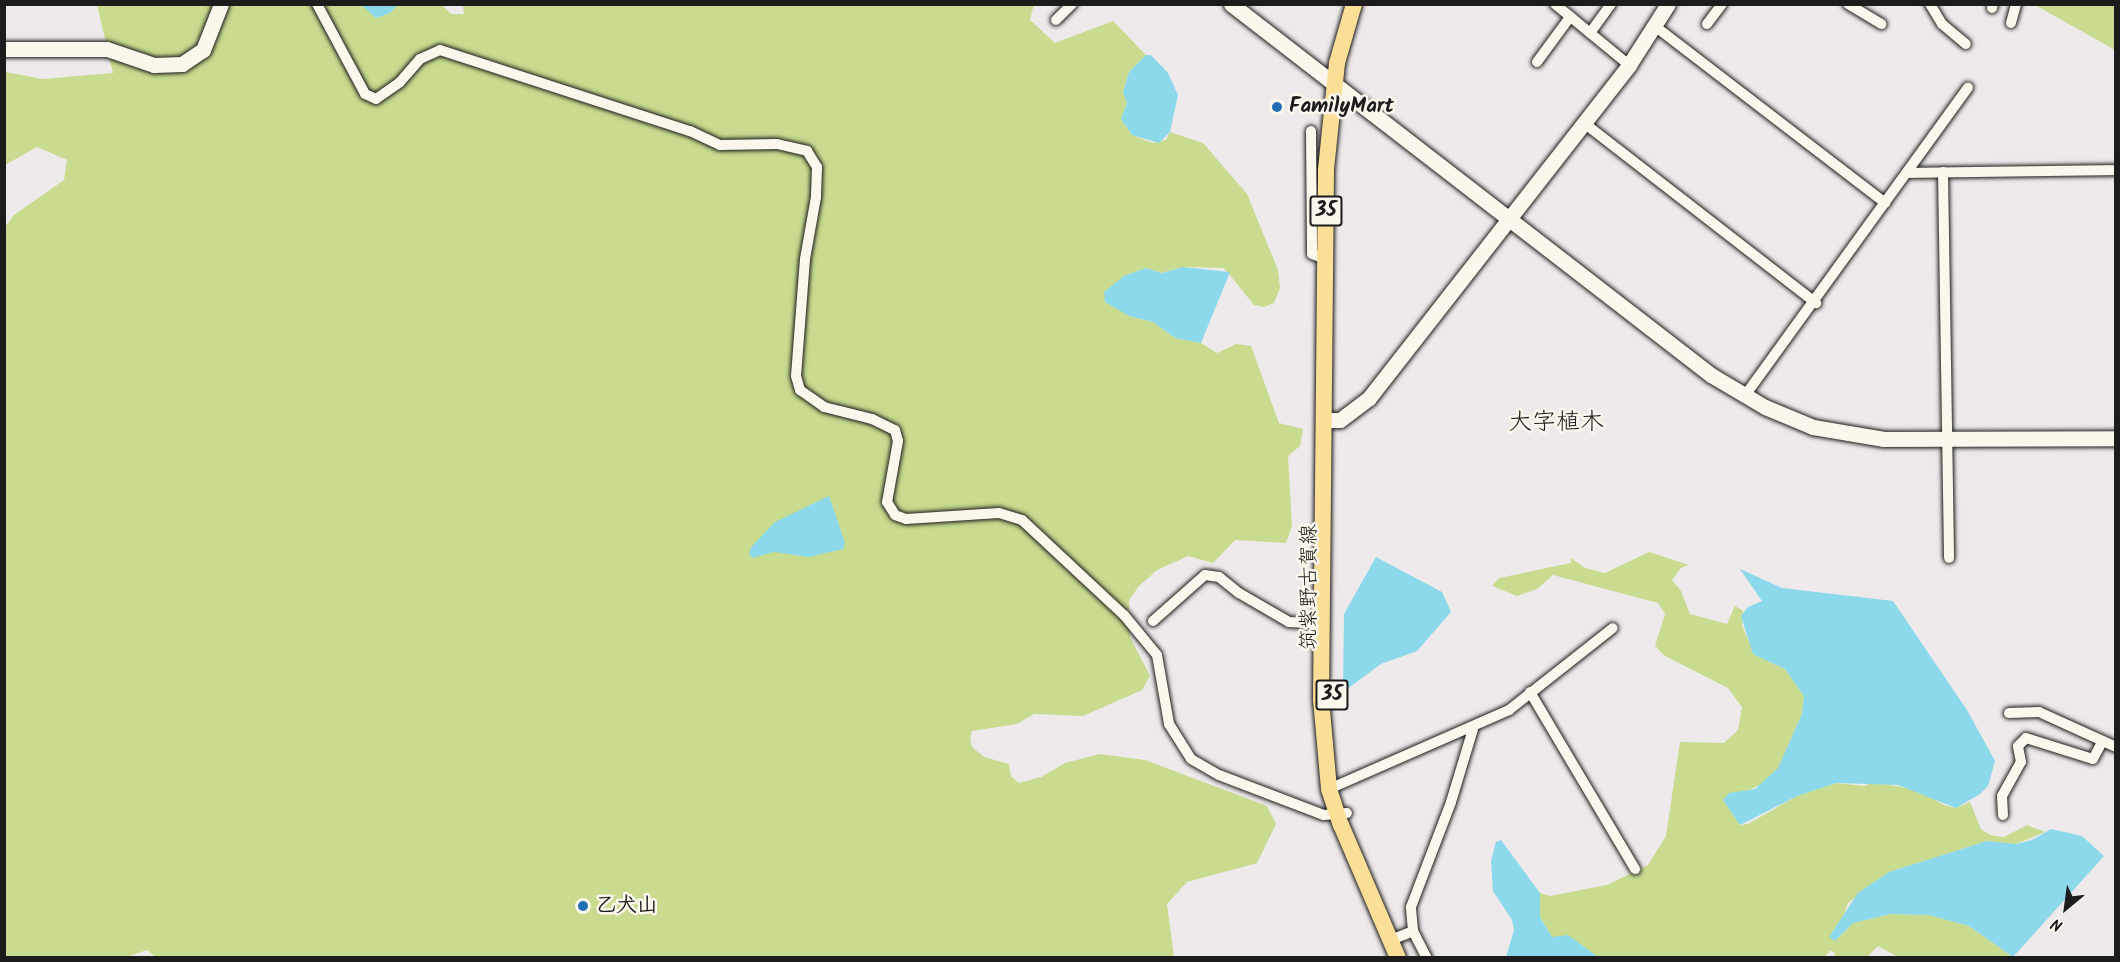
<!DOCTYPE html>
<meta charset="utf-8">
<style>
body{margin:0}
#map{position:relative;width:2120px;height:962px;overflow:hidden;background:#eeeaeb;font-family:Kalam,"Klee One",sans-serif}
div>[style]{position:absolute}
.green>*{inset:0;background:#c8db8f}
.water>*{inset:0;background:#8bd9ea}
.roads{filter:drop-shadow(0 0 2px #1c1c1c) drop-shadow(0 0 2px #1c1c1c)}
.street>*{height:10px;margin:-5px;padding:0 5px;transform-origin:5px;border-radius:5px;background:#fbf7ec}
.secondary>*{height:15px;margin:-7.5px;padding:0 7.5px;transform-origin:7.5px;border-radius:7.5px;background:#fbf7ec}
.primary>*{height:16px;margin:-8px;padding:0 8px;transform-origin:8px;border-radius:8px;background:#fbdf96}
.dots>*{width:16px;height:16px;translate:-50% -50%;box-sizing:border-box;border:3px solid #fbf7ec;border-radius:50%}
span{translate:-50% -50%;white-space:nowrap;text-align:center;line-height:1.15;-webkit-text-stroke:5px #fbf7ec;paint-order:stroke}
.shield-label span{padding:2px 4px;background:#fbf7ec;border:2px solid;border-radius:4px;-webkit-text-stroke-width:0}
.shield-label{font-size:20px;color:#1c1c1c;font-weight:700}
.poi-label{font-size:21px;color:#1c1c1c;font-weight:700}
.left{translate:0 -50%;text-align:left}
.street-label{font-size:21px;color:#1c1c1c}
.quarter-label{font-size:24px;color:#1c1c1c}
.frame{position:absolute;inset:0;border:6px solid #1c1c1c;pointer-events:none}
.north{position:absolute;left:2036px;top:878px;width:60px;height:60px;-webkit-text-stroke:4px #fbf7ec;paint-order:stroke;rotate:209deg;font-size:16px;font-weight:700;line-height:24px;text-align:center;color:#1c1c1c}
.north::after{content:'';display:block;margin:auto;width:21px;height:27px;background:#1c1c1c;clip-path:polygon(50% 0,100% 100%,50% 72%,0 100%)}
</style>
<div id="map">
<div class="green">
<i style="clip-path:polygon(361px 4px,376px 18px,390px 13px,398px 4px,442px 5px,451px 14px,464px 14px,463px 5px,1034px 4px,1030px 20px,1055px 43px,1113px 21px,1146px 55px,1129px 72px,1123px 91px,1127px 103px,1121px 119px,1132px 135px,1153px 143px,1166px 140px,1170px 132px,1203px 143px,1247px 194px,1278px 270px,1280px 288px,1274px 303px,1264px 307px,1254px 305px,1224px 268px,1183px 267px,1162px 273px,1146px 268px,1124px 276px,1118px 307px,1129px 316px,1153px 322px,1175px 338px,1201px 343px,1217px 353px,1236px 344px,1251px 346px,1279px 423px,1303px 429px,1300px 446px,1288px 456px,1292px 526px,1286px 543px,1235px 540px,1213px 563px,1188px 556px,1157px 570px,1139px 586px,1129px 600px,1130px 637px,1150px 676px,1142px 690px,1083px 716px,1034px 714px,1017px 724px,972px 731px,970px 739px,972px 747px,984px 757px,1009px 764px,1011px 776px,1019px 783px,1041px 777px,1065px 763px,1100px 754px,1145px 760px,1267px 806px,1276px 824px,1257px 863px,1187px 882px,1167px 904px,1174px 957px,157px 958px,147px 950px,124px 958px,5px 957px,5px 227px,14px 215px,64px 180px,67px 160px,37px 147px,5px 165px,5px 72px,43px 79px,113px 73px,97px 5px)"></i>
<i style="clip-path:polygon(2036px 5px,2115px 5px,2115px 50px,2037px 6px)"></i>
<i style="clip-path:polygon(1649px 552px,1689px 565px,1681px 568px,1672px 580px,1681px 591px,1690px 614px,1727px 624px,1735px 606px,1743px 611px,1742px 626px,1750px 644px,1769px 662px,1785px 669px,1804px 696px,1802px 714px,1778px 768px,1765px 783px,1744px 792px,1736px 818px,1740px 825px,1748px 824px,1797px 796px,1836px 783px,1865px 786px,1873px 782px,1919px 790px,1944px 805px,1956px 808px,1970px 802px,1981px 829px,1990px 835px,2004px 837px,2027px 825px,2045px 832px,2016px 844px,1987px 841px,1889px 872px,1848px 903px,1835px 941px,1853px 923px,1891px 914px,1929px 915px,1969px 926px,2013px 957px,1898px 957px,1878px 946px,1866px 958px,1834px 957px,1835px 952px,1830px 951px,1823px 958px,1598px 958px,1552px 937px,1540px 917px,1540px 893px,1550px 896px,1607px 885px,1648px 865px,1666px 836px,1680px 742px,1724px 743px,1738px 730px,1742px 707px,1728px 688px,1665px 656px,1655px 646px,1665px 614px,1658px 603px,1553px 575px,1537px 589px,1517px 596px,1492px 586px,1499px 578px,1571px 563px,1571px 558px,1585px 568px,1605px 573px)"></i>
</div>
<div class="water">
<i style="clip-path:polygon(361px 5px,398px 5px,390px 13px,376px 18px)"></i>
<i style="clip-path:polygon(1146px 55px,1151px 55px,1168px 73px,1178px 95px,1170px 132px,1159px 143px,1132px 135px,1121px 119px,1127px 103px,1123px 92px,1129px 72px)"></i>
<i style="clip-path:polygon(1183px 267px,1230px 272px,1201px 343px,1175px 338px,1153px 322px,1129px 316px,1105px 302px,1104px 292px,1124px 276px,1146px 268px,1162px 273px)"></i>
<i style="clip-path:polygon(829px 496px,845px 543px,843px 549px,809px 557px,774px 552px,752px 558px,749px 553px,752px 546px,775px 522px)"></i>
<i style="clip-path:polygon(1376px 557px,1442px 592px,1451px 612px,1417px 651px,1381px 664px,1343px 692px,1344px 614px)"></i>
<i style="clip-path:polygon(1740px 569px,1782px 588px,1893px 601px,1967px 710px,1995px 761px,1988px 786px,1980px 794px,1956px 808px,1898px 785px,1836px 783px,1797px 796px,1740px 825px,1723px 800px,1729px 793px,1755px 789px,1778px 768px,1802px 714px,1804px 696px,1785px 669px,1753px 654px,1741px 616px,1748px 607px,1762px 601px)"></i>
<i style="clip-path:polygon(2051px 829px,2082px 836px,2104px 856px,2013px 957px,1969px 926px,1929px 915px,1891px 914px,1853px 923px,1835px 941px,1829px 937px,1858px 893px,1889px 872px,1987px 841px,2016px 844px,2032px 840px)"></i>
<i style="clip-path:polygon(1501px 840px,1540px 893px,1540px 917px,1552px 937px,1568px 935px,1598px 957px,1506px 957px,1514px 930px,1512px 920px,1493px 891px,1491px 861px,1496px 842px)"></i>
</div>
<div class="roads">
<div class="street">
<i style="left:317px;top:4px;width:102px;rotate:61.9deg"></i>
<i style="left:365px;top:94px;width:12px;rotate:24deg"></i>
<i style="left:376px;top:99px;width:29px;rotate:-35deg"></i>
<i style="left:400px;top:82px;width:30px;rotate:-49deg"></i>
<i style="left:420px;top:59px;width:22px;rotate:-24deg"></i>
<i style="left:440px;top:50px;width:263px;rotate:18deg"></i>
<i style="left:690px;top:131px;width:33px;rotate:25deg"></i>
<i style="left:720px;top:145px;width:57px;rotate:-1deg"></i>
<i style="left:777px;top:144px;width:31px;rotate:13deg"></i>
<i style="left:807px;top:151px;width:19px;rotate:58deg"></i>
<i style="left:817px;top:167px;width:30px;rotate:92deg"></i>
<i style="left:816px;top:197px;width:63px;rotate:100.1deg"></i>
<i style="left:805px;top:259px;width:117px;rotate:94.4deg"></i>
<i style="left:796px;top:376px;width:15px;rotate:74deg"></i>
<i style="left:800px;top:390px;width:29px;rotate:35deg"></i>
<i style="left:824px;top:407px;width:49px;rotate:14deg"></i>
<i style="left:872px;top:419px;width:25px;rotate:26deg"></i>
<i style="left:895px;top:430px;width:11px;rotate:75deg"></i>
<i style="left:898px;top:441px;width:62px;rotate:100.2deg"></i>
<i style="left:887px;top:502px;width:15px;rotate:58deg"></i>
<i style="left:895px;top:515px;width:12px;rotate:20deg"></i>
<i style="left:906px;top:519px;width:93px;rotate:-3.7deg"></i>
<i style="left:999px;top:513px;width:24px;rotate:17deg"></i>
<i style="left:1022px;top:520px;width:139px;rotate:43deg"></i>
<i style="left:1124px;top:615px;width:52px;rotate:50.5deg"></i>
<i style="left:1157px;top:655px;width:70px;rotate:80.1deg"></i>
<i style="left:1169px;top:724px;width:41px;rotate:57.8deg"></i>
<i style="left:1191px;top:759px;width:32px;rotate:30deg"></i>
<i style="left:1219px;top:775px;width:112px;rotate:20.9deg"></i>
<i style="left:1324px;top:815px;width:23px;rotate:-5deg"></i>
<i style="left:1555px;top:4px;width:96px;rotate:39.5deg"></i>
<i style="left:1848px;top:4px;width:39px;rotate:31deg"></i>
<i style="left:1930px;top:4px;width:23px;rotate:59deg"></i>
<i style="left:1942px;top:24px;width:31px;rotate:40deg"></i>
<i style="left:1992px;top:8px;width:4px;rotate:-76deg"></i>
<i style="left:1056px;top:20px;width:23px;rotate:-45deg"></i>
<i style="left:2011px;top:23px;width:20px;rotate:-75deg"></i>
<i style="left:1707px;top:24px;width:25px;rotate:-53deg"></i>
<i style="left:1656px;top:27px;width:289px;rotate:37.5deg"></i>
<i style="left:1590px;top:33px;width:36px;rotate:-54deg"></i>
<i style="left:1537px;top:62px;width:56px;rotate:-53.7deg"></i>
<i style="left:1584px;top:123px;width:294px;rotate:37.8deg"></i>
<i style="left:1311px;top:131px;width:123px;rotate:89.5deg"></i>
<i style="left:1312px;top:254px;width:15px;rotate:20deg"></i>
<i style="left:1943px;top:172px;width:386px;rotate:89.1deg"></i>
<i style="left:1907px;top:173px;width:209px;rotate:-0.8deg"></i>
<i style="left:1744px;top:397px;width:382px;rotate:-54.1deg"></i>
<i style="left:1153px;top:621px;width:69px;rotate:-41.5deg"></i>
<i style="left:1205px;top:575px;width:14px;rotate:8deg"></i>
<i style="left:1219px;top:577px;width:26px;rotate:39deg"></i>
<i style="left:1239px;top:593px;width:58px;rotate:30.1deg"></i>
<i style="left:1289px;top:622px;width:33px;rotate:3deg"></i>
<i style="left:1530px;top:692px;width:206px;rotate:59.3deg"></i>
<i style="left:2009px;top:713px;width:30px;rotate:-2deg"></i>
<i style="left:2039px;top:712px;width:85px;rotate:24.4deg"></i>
<i style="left:1329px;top:789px;width:197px;rotate:-23.7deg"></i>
<i style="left:1509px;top:710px;width:132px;rotate:-38.3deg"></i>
<i style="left:2003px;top:815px;width:19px;rotate:-93deg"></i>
<i style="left:2002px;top:796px;width:39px;rotate:-61deg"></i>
<i style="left:2021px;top:762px;width:16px;rotate:-101deg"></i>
<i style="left:2018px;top:746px;width:11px;rotate:-45deg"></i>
<i style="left:2026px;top:738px;width:70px;rotate:17.4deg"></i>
<i style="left:2093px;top:759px;width:19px;rotate:-62deg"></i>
<i style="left:1413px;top:931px;width:30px;rotate:63deg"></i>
<i style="left:1391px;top:940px;width:24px;rotate:-22deg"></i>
<i style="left:1413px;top:931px;width:24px;rotate:-95deg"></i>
<i style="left:1411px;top:907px;width:112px;rotate:-69.1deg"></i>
<i style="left:1451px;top:802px;width:76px;rotate:-73.2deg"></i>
</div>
<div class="secondary">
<i style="left:1231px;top:4px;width:607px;rotate:37.7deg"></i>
<i style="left:1711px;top:375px;width:63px;rotate:30.7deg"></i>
<i style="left:1765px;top:407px;width:52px;rotate:22.6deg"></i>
<i style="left:1813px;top:427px;width:72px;rotate:9.6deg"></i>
<i style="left:1884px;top:439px;width:232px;rotate:-0.2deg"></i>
<i style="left:4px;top:49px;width:103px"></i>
<i style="left:107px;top:49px;width:50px;rotate:18.8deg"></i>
<i style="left:154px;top:65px;width:28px;rotate:-2deg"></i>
<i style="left:182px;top:64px;width:25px;rotate:-34deg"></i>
<i style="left:203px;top:50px;width:49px;rotate:-68.6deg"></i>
<i style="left:1324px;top:420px;width:16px"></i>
<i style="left:1340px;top:420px;width:36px;rotate:-37deg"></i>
<i style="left:1369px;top:398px;width:422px;rotate:-52deg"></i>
<i style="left:1629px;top:65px;width:72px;rotate:-57.4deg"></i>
</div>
<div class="primary">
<i style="left:1354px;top:4px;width:61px;rotate:106.1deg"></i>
<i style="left:1337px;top:63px;width:108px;rotate:95.9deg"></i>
<i style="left:1326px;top:170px;width:529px;rotate:90.54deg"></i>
<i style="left:1321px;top:699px;width:90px;rotate:84.9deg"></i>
<i style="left:1329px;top:789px;width:38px;rotate:72deg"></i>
<i style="left:1341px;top:825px;width:145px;rotate:66.8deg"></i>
</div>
</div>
<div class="dots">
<i style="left:1277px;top:107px;background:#1f6fb2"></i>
<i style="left:583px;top:906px;background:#1f6fb2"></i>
</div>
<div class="shield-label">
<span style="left:1326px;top:211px">35</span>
<span style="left:1332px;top:695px">35</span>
</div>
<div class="poi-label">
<span class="left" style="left:1289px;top:107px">FamilyMart</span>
<span class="left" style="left:595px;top:906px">乙犬山</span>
</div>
<div class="street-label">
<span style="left:1310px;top:587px;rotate:-90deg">筑紫野古賀線</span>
</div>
<div class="quarter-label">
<span style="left:1556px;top:423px">大字植木</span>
</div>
<div class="frame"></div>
<div class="north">N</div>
</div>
